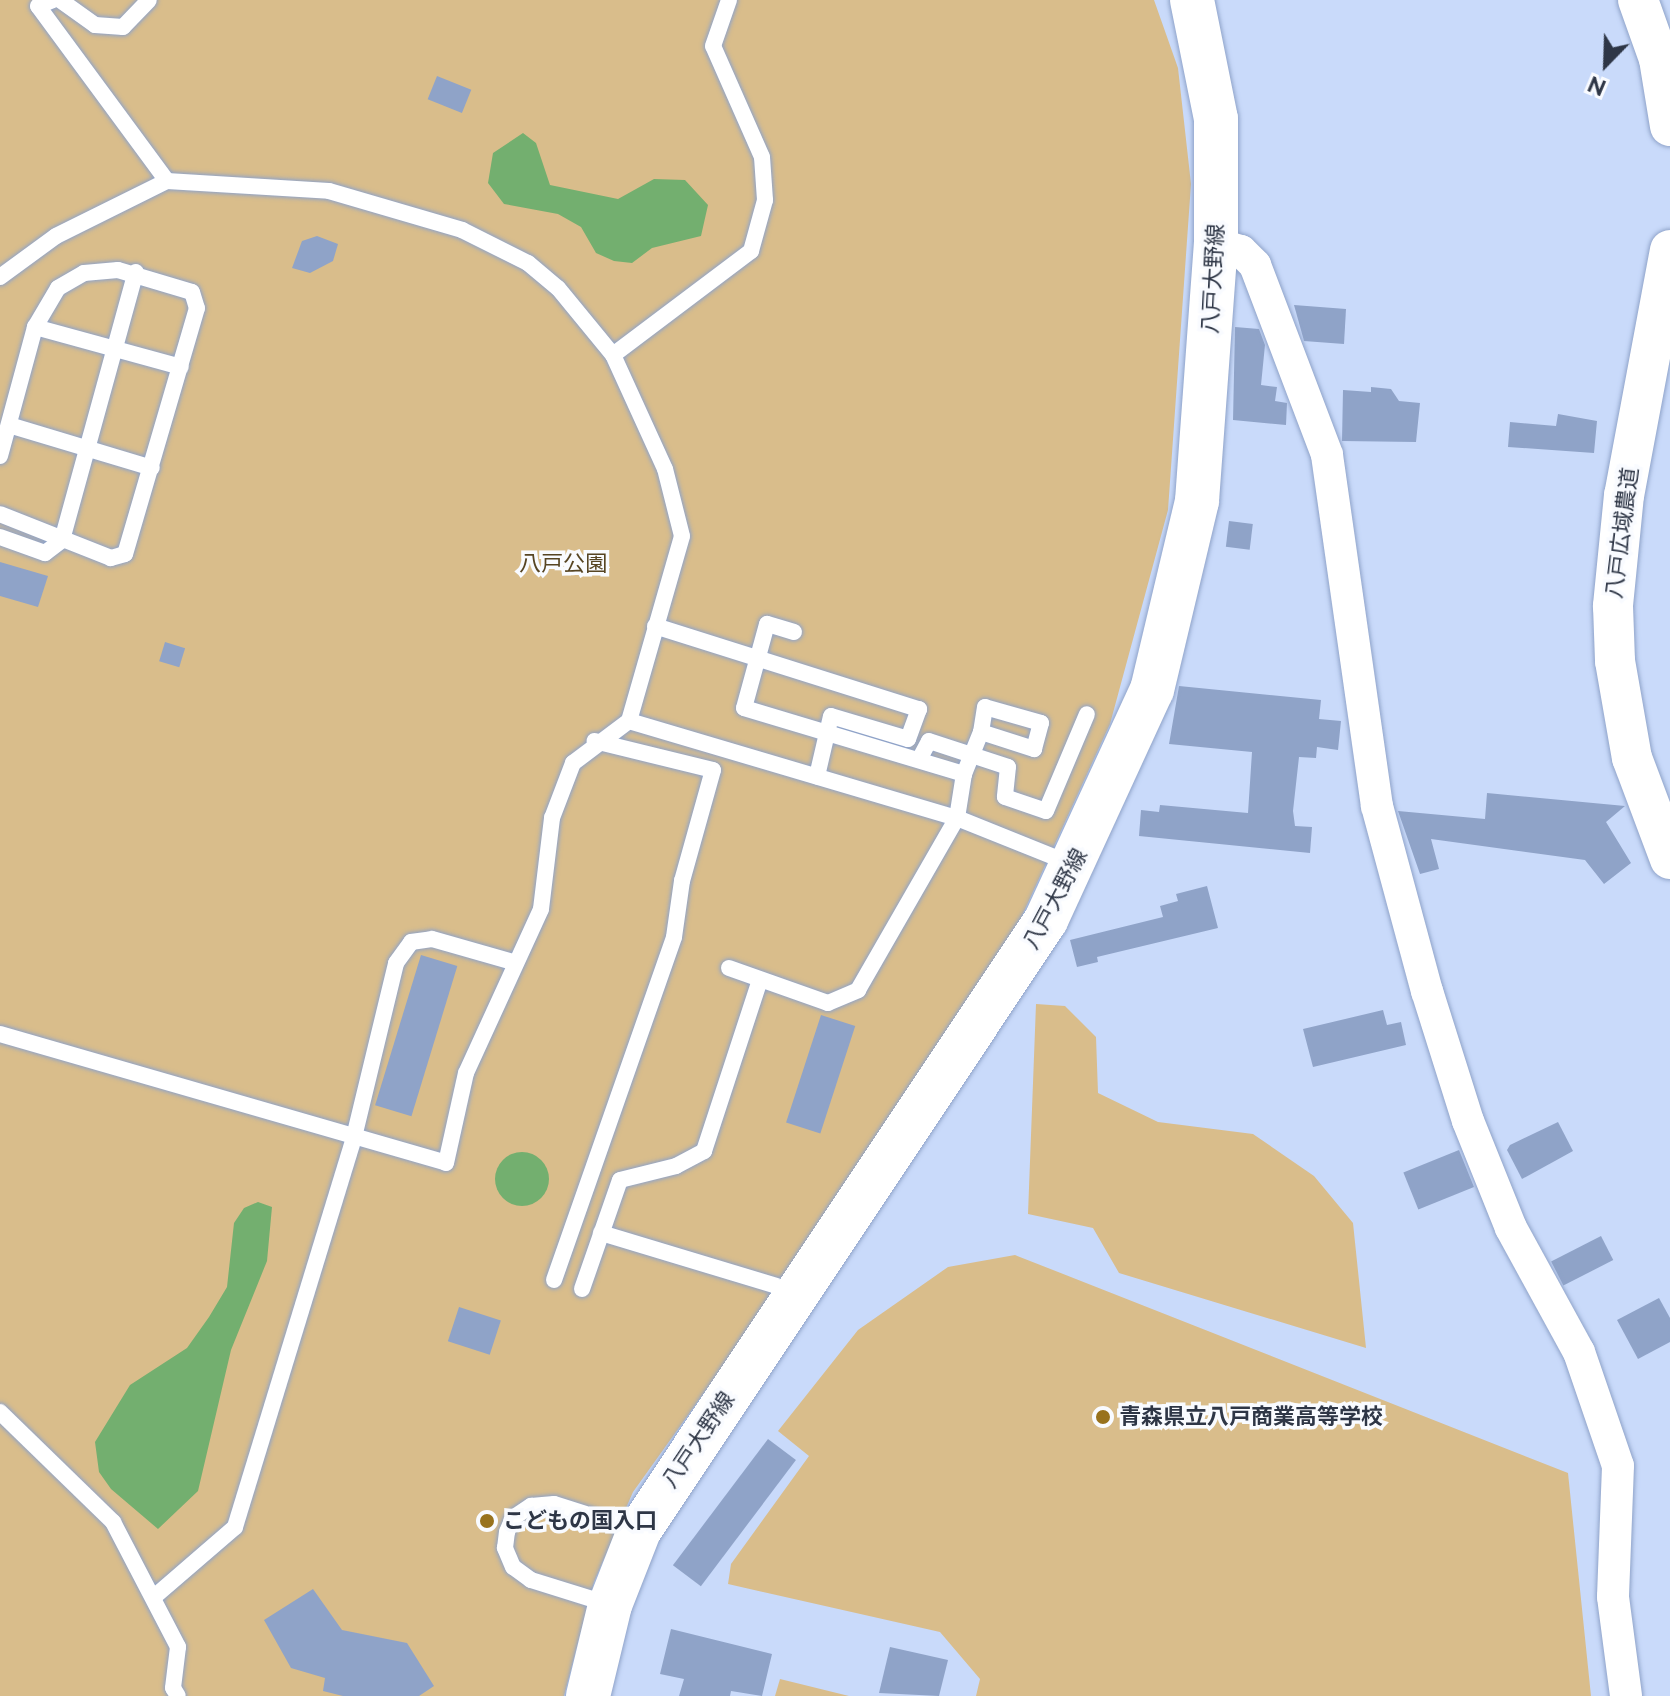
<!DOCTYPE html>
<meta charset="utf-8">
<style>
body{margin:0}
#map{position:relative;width:1670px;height:1696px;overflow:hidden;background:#c9dafa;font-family:Raleway,"Noto Sans JP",sans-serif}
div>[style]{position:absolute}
.green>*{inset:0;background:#d9bd8b}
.water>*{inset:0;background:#73af6f}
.round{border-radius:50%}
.building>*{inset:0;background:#8fa3c8;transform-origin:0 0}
.roads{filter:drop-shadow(0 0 2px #8fa3c9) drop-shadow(0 0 2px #8fa3c9)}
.service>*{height:16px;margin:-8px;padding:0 8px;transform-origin:8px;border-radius:8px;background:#fff}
.minor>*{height:32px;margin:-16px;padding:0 16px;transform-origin:16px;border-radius:16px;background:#fff}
.tertiary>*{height:40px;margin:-20px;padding:0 20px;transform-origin:20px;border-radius:20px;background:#fff}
.primary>*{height:44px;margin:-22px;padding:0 22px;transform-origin:22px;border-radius:22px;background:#fff}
.dots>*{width:22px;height:22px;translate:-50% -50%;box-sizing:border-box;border:4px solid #f9fbff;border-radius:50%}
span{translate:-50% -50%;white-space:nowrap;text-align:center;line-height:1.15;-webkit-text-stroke:7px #f9fbff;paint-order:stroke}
.street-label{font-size:22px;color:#2e3646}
.park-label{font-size:22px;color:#574523}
.poi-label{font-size:22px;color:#2e3646;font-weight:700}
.left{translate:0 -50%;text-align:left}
.north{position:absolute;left:1566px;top:24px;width:80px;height:80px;-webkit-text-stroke:6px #f9fbff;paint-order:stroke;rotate:203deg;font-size:22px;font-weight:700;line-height:32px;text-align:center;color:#2e3646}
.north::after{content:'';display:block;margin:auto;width:28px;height:36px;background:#2e3646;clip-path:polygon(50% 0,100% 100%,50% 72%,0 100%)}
</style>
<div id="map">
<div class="green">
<i style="clip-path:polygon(0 0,1154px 0,1178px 68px,1191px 184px,1168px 510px,1110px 724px,1021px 918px,789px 1274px,633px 1492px,594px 1582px,564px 1696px,0 1696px)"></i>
<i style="clip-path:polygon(1036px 1004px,1065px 1006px,1096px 1037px,1098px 1093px,1158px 1122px,1253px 1134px,1314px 1176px,1353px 1223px,1366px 1348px,1119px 1273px,1093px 1228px,1028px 1214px)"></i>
<i style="clip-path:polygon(1015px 1255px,1568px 1473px,1591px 1696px,976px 1696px,980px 1679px,940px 1632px,728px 1584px,731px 1564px,809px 1456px,778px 1431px,858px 1330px,948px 1267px)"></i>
<i style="clip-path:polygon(780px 1679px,849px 1696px,775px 1696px)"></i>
</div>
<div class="water">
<i style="clip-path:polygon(523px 133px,536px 143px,550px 185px,618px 199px,654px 179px,685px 180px,708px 205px,701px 236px,652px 248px,632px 263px,614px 261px,596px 253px,581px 227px,558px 214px,504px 204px,488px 183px,493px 153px)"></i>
<i class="round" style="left:495px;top:1152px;width:54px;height:54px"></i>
<i style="clip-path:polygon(258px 1202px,272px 1207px,267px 1261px,231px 1350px,198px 1491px,158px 1529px,111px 1489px,99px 1472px,95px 1442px,130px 1385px,187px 1348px,209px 1317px,227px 1287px,234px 1223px,244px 1208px)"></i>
</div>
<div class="building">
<i style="left:437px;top:76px;width:37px;height:25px;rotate:22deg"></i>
<i style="clip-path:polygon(317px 236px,338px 244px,333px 261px,310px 273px,292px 268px,302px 241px)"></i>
<i style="clip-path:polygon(1294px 305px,1346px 309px,1344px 344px,1304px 341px)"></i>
<i style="clip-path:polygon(1235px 327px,1259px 329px,1265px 345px,1261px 385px,1277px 387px,1275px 401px,1287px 403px,1286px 425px,1233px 420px)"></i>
<i style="clip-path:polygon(1371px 387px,1391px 389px,1399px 401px,1420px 403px,1416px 442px,1342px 441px,1343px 390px,1371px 392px)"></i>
<i style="clip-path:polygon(1558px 414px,1597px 421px,1594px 453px,1508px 447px,1510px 422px,1556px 426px)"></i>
<i style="left:1229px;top:521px;width:24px;height:26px;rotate:7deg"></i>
<i style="clip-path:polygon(0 562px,48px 576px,38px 607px,0 596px)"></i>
<i style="left:165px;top:642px;width:21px;height:20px;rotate:17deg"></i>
<i style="clip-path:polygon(1179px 686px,1321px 700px,1319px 719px,1341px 721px,1338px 750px,1317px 747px,1316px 758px,1299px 757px,1293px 811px,1295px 826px,1312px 827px,1310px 853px,1139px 836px,1141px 810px,1159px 812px,1160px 805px,1248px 813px,1252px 752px,1169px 744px)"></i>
<i style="clip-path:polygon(1487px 793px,1625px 806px,1606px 822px,1631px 863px,1604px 884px,1585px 860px,1431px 839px,1439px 869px,1420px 874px,1398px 811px,1485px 819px)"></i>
<i style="clip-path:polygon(1207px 886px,1218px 928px,1097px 957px,1098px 962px,1077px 967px,1070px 940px,1163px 917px,1160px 906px,1178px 901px,1176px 894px)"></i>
<i style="left:421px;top:955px;width:38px;height:157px;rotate:17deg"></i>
<i style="clip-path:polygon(1383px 1010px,1387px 1025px,1401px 1022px,1406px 1045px,1313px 1067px,1303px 1029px)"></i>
<i style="left:821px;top:1015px;width:36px;height:113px;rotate:18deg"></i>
<i style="clip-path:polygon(1558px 1122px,1573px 1151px,1522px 1179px,1507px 1150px,1510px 1145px)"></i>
<i style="left:1459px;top:1150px;width:40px;height:60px;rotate:68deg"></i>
<i style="left:1601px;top:1236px;width:27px;height:56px;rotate:63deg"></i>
<i style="clip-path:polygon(1659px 1298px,1670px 1318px,1670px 1342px,1638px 1359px,1617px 1320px)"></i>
<i style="left:459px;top:1307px;width:44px;height:36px;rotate:18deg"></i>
<i style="left:768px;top:1439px;width:35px;height:158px;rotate:37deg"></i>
<i style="clip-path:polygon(313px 1589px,342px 1630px,407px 1643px,434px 1686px,419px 1696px,343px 1696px,323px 1691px,325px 1678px,291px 1668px,264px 1620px)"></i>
<i style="clip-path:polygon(671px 1629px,772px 1654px,762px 1696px,731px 1691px,730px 1696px,679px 1696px,684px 1679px,660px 1674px)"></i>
<i style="clip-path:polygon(890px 1647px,948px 1660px,939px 1696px,879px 1693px)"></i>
</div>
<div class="roads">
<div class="service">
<i style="left:60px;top:0;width:43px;rotate:35.5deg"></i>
<i style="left:95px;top:25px;width:28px;rotate:4deg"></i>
<i style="left:123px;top:27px;width:37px;rotate:-46deg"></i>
<i style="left:167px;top:181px;width:162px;rotate:3.5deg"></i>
<i style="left:329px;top:191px;width:139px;rotate:16.3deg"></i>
<i style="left:462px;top:230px;width:74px;rotate:26.6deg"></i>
<i style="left:528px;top:263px;width:39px;rotate:40deg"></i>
<i style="left:558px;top:288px;width:87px;rotate:50.6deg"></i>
<i style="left:0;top:277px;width:69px;rotate:-36.2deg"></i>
<i style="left:56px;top:236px;width:124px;rotate:-26.4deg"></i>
<i style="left:167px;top:181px;width:217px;rotate:-126.4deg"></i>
<i style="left:38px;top:6px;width:16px;rotate:-22deg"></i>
<i style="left:35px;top:327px;width:151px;rotate:15.3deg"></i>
<i style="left:9px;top:425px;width:149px;rotate:16.7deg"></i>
<i style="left:0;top:456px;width:134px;rotate:-74.8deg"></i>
<i style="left:35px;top:327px;width:45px;rotate:-59.5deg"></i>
<i style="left:58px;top:288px;width:30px;rotate:-30deg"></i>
<i style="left:84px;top:273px;width:34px;rotate:-5deg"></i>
<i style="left:118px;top:270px;width:77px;rotate:16.6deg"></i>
<i style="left:192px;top:292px;width:17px;rotate:73deg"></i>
<i style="left:197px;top:308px;width:256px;rotate:106.3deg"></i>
<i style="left:125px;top:554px;width:15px;rotate:164deg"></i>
<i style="left:111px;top:558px;width:119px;rotate:-158.4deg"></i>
<i style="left:0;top:537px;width:48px;rotate:19.6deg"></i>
<i style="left:45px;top:553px;width:21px;rotate:-37deg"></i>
<i style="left:62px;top:540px;width:278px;rotate:-74.6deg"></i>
<i style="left:655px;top:626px;width:277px;rotate:17.5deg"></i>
<i style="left:919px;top:709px;width:32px;rotate:110deg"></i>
<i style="left:908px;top:739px;width:80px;rotate:-163.4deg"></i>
<i style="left:831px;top:716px;width:62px;rotate:103.1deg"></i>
<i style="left:794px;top:632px;width:28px;rotate:-163deg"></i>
<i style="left:767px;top:624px;width:87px;rotate:105.3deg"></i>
<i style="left:744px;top:708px;width:230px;rotate:16.7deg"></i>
<i style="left:629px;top:721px;width:342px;rotate:16.5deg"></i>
<i style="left:957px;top:818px;width:105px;rotate:21.9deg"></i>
<i style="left:920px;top:758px;width:19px;rotate:-62deg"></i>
<i style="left:929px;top:741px;width:83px;rotate:18.2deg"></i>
<i style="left:1008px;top:767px;width:30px;rotate:96deg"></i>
<i style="left:1005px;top:797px;width:43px;rotate:18.9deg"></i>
<i style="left:1046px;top:811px;width:105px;rotate:-67.1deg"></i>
<i style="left:729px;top:968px;width:105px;rotate:19.5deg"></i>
<i style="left:828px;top:1003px;width:33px;rotate:-23deg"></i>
<i style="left:858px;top:990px;width:198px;rotate:-60.1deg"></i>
<i style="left:957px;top:818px;width:45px;rotate:-81deg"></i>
<i style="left:964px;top:774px;width:45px;rotate:-68deg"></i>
<i style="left:981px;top:732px;width:56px;rotate:17.8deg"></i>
<i style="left:1034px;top:749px;width:27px;rotate:-75deg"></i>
<i style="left:1041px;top:723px;width:58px;rotate:-164.1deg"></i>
<i style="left:985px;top:707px;width:25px;rotate:99deg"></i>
<i style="left:0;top:1034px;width:464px;rotate:16.1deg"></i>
<i style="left:446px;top:1163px;width:92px;rotate:-77.5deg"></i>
<i style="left:466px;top:1073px;width:180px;rotate:-65.4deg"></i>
<i style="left:541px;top:909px;width:92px;rotate:-83.1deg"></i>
<i style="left:552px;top:818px;width:59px;rotate:-69.1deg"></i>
<i style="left:573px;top:763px;width:70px;rotate:-36.9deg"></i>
<i style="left:629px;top:721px;width:192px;rotate:-74deg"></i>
<i style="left:682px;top:536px;width:69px;rotate:-104.2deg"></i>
<i style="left:665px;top:469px;width:125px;rotate:-114.5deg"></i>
<i style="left:613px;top:355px;width:173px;rotate:-37deg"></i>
<i style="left:751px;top:251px;width:53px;rotate:-74.6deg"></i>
<i style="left:765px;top:200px;width:43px;rotate:-94deg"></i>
<i style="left:762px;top:157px;width:121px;rotate:-113.8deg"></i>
<i style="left:713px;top:46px;width:49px;rotate:-70.8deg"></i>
<i style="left:601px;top:1233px;width:183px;rotate:16.8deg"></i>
<i style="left:554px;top:1280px;width:363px;rotate:-70.7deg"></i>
<i style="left:674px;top:937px;width:57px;rotate:-81.9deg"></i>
<i style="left:682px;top:881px;width:115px;rotate:-74.4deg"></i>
<i style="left:713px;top:770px;width:122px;rotate:-166.2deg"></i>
<i style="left:582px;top:1289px;width:115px;rotate:-70.8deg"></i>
<i style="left:620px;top:1180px;width:58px;rotate:-14deg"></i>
<i style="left:676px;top:1166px;width:32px;rotate:-28deg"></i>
<i style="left:704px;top:1151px;width:180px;rotate:-71.9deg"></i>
<i style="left:0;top:1412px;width:158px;rotate:44.2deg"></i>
<i style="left:113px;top:1522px;width:141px;rotate:62.5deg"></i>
<i style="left:178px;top:1647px;width:41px;rotate:97deg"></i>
<i style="left:173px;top:1688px;width:9px;rotate:58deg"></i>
<i style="left:154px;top:1597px;width:107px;rotate:-40.8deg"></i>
<i style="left:235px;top:1527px;width:408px;rotate:-73deg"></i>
<i style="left:354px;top:1137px;width:179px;rotate:-76.4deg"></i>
<i style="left:396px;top:963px;width:26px;rotate:-54deg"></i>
<i style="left:411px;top:942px;width:21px;rotate:-8deg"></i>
<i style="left:432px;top:939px;width:87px;rotate:15.9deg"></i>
<i style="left:608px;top:1604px;width:81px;rotate:-162.7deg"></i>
<i style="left:531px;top:1580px;width:22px;rotate:-144deg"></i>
<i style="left:513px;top:1567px;width:21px;rotate:-113deg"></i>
<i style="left:505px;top:1548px;width:16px;rotate:-83deg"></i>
<i style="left:507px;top:1532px;width:15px;rotate:-67deg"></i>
<i style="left:513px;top:1518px;width:22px;rotate:-34deg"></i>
<i style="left:531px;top:1506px;width:23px;rotate:-5deg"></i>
<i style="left:554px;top:1504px;width:89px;rotate:17.6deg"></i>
</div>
<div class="minor">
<i style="left:1216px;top:244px;width:26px;rotate:16deg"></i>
<i style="left:1241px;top:251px;width:20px;rotate:45deg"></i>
<i style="left:1255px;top:265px;width:203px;rotate:69.2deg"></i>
<i style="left:1327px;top:455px;width:355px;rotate:81.9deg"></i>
<i style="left:1377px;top:806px;width:192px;rotate:74.9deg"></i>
<i style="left:1427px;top:991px;width:136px;rotate:72.5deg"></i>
<i style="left:1468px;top:1121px;width:115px;rotate:68.1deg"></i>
<i style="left:1511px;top:1228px;width:141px;rotate:61.3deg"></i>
<i style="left:1579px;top:1352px;width:120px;rotate:71.1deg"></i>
<i style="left:1618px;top:1466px;width:131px;rotate:92.2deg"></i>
<i style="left:1613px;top:1597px;width:100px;rotate:82.5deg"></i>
</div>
<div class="tertiary">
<i style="left:1638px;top:0;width:63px;rotate:70.4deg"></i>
<i style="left:1659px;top:59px;width:68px;rotate:80.7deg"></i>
<i style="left:1670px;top:250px;width:249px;rotate:100.6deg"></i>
<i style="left:1624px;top:495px;width:112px;rotate:95.7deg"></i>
<i style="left:1613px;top:606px;width:55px;rotate:87.9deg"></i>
<i style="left:1615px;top:661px;width:98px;rotate:80.1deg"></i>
<i style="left:1632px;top:758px;width:108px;rotate:69.4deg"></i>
</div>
<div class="primary">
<i style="left:588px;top:1696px;width:94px;rotate:-76.4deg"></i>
<i style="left:610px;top:1605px;width:79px;rotate:-68.6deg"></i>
<i style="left:639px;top:1531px;width:734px;rotate:-56.33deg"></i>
<i style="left:1046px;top:920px;width:253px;rotate:-65.3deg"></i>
<i style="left:1152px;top:690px;width:194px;rotate:-76.6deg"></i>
<i style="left:1197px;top:501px;width:258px;rotate:-85.8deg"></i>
<i style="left:1216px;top:244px;width:125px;rotate:-90deg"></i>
<i style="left:1216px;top:119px;width:121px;rotate:-101.4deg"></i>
</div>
</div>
<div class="dots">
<i style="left:1103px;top:1417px;background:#98721d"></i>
<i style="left:487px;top:1521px;background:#98721d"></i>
</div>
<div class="street-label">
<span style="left:1213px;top:279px;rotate:-87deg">八戸大野線</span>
<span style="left:1622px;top:533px;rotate:-83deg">八戸広域農道</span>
<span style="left:1055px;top:899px;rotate:-62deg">八戸大野線</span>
<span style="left:698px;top:1440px;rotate:-56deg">八戸大野線</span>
</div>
<div class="park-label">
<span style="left:563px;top:564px">八戸公園</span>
</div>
<div class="poi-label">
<span class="left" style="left:1119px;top:1417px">青森県立八戸商業高等学校</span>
<span class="left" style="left:503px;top:1521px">こどもの国入口</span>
</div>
<div class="north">N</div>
</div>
